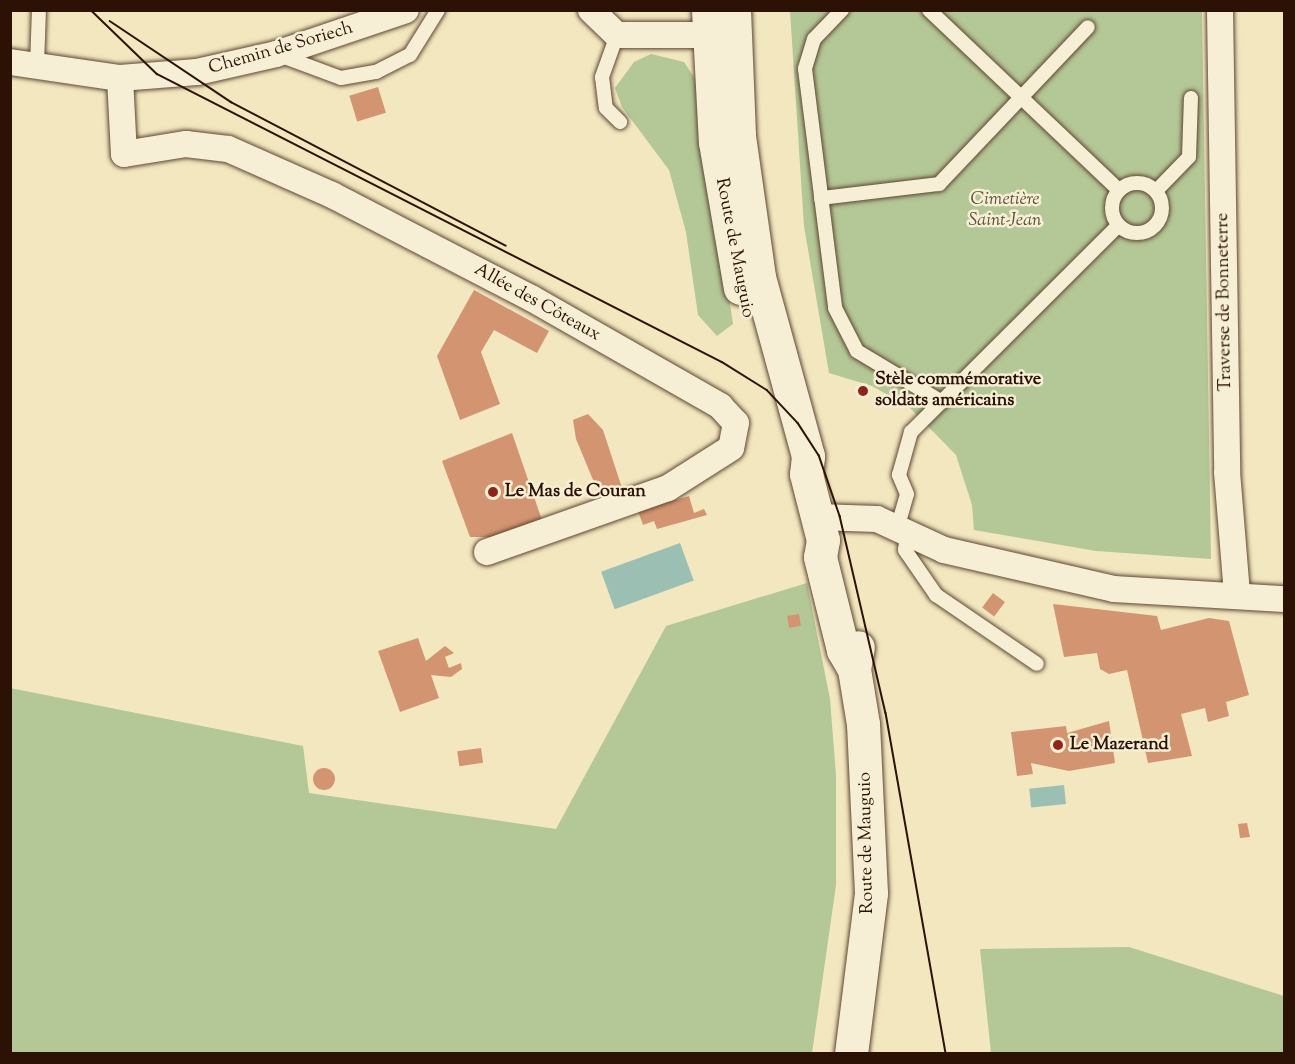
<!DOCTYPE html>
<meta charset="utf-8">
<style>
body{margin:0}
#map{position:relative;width:1295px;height:1064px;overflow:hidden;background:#f2e7be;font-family:"Sorts Mill Goudy",serif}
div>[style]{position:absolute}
.green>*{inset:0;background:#b4c796}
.water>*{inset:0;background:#9bbfb3;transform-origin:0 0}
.building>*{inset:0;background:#d39571;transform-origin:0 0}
.round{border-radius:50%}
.roads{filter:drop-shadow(0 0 2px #5e4733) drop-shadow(0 0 2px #5e4733)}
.lane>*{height:14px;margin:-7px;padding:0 7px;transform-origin:7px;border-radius:7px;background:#f7efd5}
.lane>.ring{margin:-7px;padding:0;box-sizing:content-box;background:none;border:14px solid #f7efd5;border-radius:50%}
.street>*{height:26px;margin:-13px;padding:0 13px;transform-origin:13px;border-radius:13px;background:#f7efd5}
.secondary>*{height:33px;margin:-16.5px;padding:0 16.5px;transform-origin:16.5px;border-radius:16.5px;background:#f7efd5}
.tram>*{height:1.5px;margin:-0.75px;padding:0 0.75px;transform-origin:0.75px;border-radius:0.75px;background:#2c1205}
.dots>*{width:16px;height:16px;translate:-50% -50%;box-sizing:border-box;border:3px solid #f7efd5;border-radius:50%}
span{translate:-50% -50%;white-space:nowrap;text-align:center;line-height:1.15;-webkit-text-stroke:5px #f7efd5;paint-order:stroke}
.street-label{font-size:18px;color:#2c1205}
.park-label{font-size:18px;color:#5c5138;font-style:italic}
.poi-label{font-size:18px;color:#2c1205;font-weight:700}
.left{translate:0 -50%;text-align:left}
.frame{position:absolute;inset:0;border:12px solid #2c1205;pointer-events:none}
</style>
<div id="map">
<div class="green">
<i style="clip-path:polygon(790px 11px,1202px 11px,1211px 559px,1096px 551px,974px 530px,972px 505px,956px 455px,908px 406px,872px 386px,829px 373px,804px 226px)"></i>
<i style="clip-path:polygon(651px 54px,684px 62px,698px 83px,733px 324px,717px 336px,698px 315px,686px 232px,669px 170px,622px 107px,615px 88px,634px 62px)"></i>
<i style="clip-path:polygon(807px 583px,830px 699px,836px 775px,836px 885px,812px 1053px,11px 1053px,10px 688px,303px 746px,309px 793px,556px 829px,666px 626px)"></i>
<i style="clip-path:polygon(1129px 947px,1284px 996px,1284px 1053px,991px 1053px,980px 949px)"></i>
</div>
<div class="water">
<i style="left:680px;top:543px;width:40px;height:84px;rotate:70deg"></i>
<i style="left:1064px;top:785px;width:19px;height:35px;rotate:84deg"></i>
</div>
<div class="building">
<i style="left:378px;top:87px;width:27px;height:30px;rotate:73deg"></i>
<i style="clip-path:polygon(474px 290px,549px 331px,537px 353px,494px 330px,481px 352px,500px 404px,460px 420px,437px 356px)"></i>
<i style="clip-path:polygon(588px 414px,603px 430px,623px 491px,601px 499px,576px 439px,573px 420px)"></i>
<i style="clip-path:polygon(512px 433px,543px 523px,502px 537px,470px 537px,442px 461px)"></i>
<i style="clip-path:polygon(689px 496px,694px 513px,704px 509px,707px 515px,657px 529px,654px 521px,643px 525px,638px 511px)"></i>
<i style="left:993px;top:593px;width:15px;height:18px;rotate:37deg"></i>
<i style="clip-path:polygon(1053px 604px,1157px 616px,1161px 630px,1209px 618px,1229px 621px,1249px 695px,1226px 702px,1229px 716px,1208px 722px,1205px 708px,1181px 714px,1192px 756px,1148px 763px,1127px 670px,1109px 674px,1100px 669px,1097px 653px,1064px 657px)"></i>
<i style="left:799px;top:614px;width:12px;height:12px;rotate:81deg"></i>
<i style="clip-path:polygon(418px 638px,426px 661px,445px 646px,454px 653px,445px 657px,449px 668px,461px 663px,462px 669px,451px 677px,431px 675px,439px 698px,400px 712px,378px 651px)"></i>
<i style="clip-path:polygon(1109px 721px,1115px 763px,1069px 771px,1031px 763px,1033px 774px,1017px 776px,1011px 732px,1066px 726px,1067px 733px)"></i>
<i style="left:481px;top:748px;width:15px;height:24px;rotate:82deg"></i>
<i class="round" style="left:313px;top:768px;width:22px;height:22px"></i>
<i style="clip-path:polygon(1247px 823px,1250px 837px,1240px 838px,1238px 824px)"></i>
</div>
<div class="roads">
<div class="lane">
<i style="left:842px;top:10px;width:40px;rotate:134deg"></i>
<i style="left:814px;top:39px;width:31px;rotate:107deg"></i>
<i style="left:805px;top:69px;width:241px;rotate:82.8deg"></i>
<i style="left:835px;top:308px;width:48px;rotate:62.9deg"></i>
<i style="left:857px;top:351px;width:99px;rotate:31deg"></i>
<i style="left:929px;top:10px;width:262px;rotate:43.5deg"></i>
<i style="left:617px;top:35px;width:45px;rotate:109.7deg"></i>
<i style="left:602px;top:77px;width:31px;rotate:83deg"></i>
<i style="left:606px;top:108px;width:20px;rotate:45deg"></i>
<i style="left:279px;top:55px;width:66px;rotate:20.4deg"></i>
<i style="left:341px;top:78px;width:36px;rotate:-10deg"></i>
<i style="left:376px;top:72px;width:38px;rotate:-27deg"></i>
<i style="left:410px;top:55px;width:53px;rotate:-58.1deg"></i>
<i style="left:37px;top:66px;width:56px;rotate:-88deg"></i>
<i class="ring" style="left:1112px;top:183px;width:36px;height:36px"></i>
<i style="left:1156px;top:191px;width:47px;rotate:-45.9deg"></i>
<i style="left:1189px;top:157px;width:59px;rotate:-88.1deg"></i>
<i style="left:821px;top:198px;width:119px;rotate:-6.8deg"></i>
<i style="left:939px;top:184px;width:216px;rotate:-46.5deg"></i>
<i style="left:897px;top:529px;width:36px;rotate:-74deg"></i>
<i style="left:907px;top:494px;width:21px;rotate:-113deg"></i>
<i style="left:899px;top:475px;width:45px;rotate:-74.4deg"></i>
<i style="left:911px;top:432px;width:292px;rotate:-44.9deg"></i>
<i style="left:907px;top:534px;width:16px;rotate:97deg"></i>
<i style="left:905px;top:550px;width:55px;rotate:55.4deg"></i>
<i style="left:936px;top:595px;width:122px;rotate:34.3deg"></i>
</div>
<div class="street">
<i style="left:591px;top:10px;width:36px;rotate:44deg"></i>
<i style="left:617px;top:35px;width:92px"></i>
<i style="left:1220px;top:10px;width:462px;rotate:89.1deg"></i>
<i style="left:1227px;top:472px;width:121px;rotate:85.3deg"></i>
<i style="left:10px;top:62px;width:111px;rotate:8.3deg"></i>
<i style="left:120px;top:78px;width:77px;rotate:-4.5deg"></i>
<i style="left:197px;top:72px;width:81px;rotate:-12.8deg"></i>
<i style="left:276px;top:54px;width:137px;rotate:-18.7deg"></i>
<i style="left:120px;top:78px;width:76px;rotate:87deg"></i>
<i style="left:124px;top:154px;width:63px;rotate:-9.2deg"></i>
<i style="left:186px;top:144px;width:42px;rotate:6.8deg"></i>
<i style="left:228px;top:149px;width:114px;rotate:23.9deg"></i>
<i style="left:332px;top:195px;width:224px;rotate:27.4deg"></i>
<i style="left:531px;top:298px;width:218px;rotate:29.7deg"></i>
<i style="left:720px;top:406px;width:23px;rotate:47deg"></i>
<i style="left:736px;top:423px;width:25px;rotate:101deg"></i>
<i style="left:731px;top:448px;width:75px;rotate:147.6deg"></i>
<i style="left:668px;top:488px;width:192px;rotate:160.5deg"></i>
<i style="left:818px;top:517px;width:59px;rotate:1.9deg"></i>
<i style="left:877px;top:519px;width:74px;rotate:24.8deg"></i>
<i style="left:944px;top:550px;width:174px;rotate:12.9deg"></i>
<i style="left:1114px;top:589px;width:170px;rotate:3.4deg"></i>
</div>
<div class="secondary">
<i style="left:708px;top:10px;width:132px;rotate:87deg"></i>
<i style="left:715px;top:142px;width:148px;rotate:80.3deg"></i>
<i style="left:734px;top:10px;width:126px;rotate:87.7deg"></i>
<i style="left:739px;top:136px;width:142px;rotate:81.9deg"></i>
<i style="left:759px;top:277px;width:186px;rotate:74.7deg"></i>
<i style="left:808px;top:456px;width:18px;rotate:96deg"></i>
<i style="left:806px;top:474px;width:68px;rotate:75.6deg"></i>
<i style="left:823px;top:540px;width:17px;rotate:100deg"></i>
<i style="left:820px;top:557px;width:96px;rotate:76.1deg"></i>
<i style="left:843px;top:650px;width:22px;rotate:60deg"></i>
<i style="left:851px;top:1054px;width:162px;rotate:-82.9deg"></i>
<i style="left:871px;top:893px;width:169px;rotate:-92.7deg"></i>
<i style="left:863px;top:724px;width:56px;rotate:-99.3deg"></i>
<i style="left:854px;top:669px;width:22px;rotate:-80deg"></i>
</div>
</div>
<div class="tram">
<i style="left:91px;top:10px;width:92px;rotate:44.1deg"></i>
<i style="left:157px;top:74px;width:634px;rotate:27.01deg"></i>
<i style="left:722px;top:362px;width:53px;rotate:31.9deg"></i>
<i style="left:767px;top:390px;width:45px;rotate:46.8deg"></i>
<i style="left:798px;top:423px;width:38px;rotate:57deg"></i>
<i style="left:819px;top:455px;width:65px;rotate:71deg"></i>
<i style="left:840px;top:516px;width:202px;rotate:76.9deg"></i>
<i style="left:886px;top:713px;width:346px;rotate:80deg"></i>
<i style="left:110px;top:21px;width:146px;rotate:33.8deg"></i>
<i style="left:231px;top:102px;width:310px;rotate:27.6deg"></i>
</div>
<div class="dots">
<i style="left:863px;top:391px;background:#8f2418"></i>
<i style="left:493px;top:492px;background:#8f2418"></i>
<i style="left:1058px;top:745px;background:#8f2418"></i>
</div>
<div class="street-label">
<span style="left:281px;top:49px;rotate:-16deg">Chemin de Soriech</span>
<span style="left:734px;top:248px;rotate:79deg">Route de Mauguio</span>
<span style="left:1225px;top:302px;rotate:-91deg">Traverse de Bonneterre</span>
<span style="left:537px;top:303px;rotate:29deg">Allée des Côteaux</span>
<span style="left:867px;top:843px;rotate:-91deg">Route de Mauguio</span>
</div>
<div class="park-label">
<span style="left:1005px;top:211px">Cimetière<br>Saint-Jean</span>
</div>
<div class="poi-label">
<span class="left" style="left:875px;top:391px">Stèle commémorative<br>soldats américains</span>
<span class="left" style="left:505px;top:492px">Le Mas de Couran</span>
<span class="left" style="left:1070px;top:745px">Le Mazerand</span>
</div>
<div class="frame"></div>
</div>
